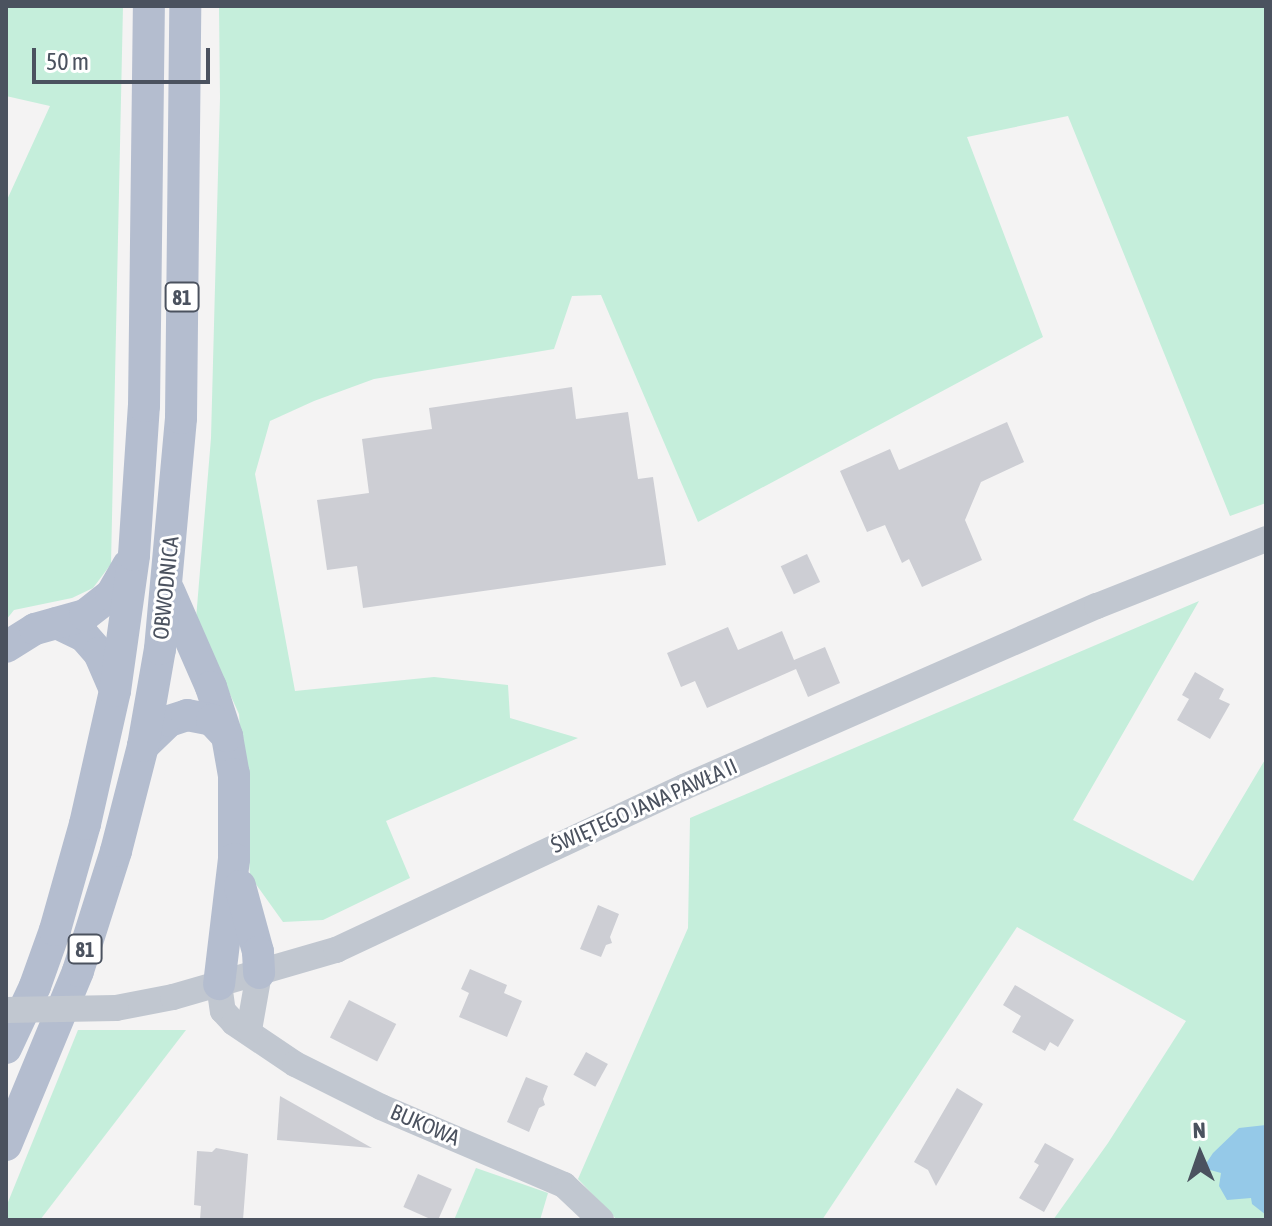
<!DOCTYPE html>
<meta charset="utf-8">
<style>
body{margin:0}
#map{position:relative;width:1272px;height:1226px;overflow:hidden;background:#f4f3f3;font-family:"Asap Condensed",sans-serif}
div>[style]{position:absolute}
.green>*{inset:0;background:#c5eedb}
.water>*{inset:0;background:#95c9e8}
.building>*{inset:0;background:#cdced4;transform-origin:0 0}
.minor>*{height:26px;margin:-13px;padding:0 13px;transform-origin:13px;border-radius:13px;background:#c1c7d0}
.major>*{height:32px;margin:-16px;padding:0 16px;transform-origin:16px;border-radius:16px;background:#b4bdcf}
.minor-bridge>*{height:26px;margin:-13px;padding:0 13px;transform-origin:13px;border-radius:13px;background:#c1c7d0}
span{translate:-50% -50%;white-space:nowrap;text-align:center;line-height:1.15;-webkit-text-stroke:6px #fff;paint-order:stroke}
.shield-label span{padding:2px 6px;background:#fff;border:2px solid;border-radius:6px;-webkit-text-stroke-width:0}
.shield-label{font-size:20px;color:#4b525f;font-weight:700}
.street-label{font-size:22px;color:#4b525f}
.frame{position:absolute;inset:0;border:8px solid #4b525f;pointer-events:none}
.north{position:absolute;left:1160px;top:1114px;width:80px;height:80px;-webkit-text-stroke:6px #fff;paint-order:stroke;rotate:358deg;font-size:22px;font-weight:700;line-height:32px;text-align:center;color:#4b525f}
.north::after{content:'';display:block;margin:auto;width:28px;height:36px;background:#4b525f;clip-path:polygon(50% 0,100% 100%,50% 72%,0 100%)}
.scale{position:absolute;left:32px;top:48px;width:178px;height:36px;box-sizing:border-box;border:4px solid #4b525f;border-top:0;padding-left:10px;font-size:24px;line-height:28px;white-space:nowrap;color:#4b525f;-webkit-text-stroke:6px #fff;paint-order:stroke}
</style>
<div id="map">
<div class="green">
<i style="clip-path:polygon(6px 6px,123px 6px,111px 564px,93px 588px,72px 598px,14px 610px,6px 620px,6px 202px,50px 106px,6px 96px)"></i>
<i style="clip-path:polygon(219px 6px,1266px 6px,1266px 503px,1230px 516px,1068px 116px,967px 137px,1043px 337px,698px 522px,601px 295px,572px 296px,554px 349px,374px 379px,314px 401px,270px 421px,255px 474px,295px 691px,434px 677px,508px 685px,510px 718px,578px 738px,386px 821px,410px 878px,323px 920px,283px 922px,250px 876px,239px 714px,196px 619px,211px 438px,220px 98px)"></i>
<i style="clip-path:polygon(1199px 601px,1073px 820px,1193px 881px,1266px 758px,1266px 1220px,1053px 1220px,1108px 1143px,1186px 1021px,1017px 927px,822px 1220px,617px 1220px,578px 1179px,688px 928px,690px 818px)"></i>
<i style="clip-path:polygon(78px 1030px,186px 1030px,40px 1220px,6px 1220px,6px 1207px)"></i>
<i style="clip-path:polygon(476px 1168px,548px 1193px,540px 1220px,454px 1220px)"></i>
</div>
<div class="water">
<i style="clip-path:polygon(1266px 1125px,1266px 1215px,1252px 1204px,1251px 1198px,1227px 1200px,1219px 1186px,1221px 1173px,1203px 1168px,1213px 1153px,1239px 1128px)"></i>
</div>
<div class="building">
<i style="clip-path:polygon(572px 387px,576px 419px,628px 412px,638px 479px,653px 477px,666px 565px,363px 608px,357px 566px,327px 570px,317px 500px,369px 493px,362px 439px,432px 429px,429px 408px)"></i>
<i style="clip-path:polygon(1007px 422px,1024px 462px,981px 482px,965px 520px,982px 560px,922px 587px,909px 559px,902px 563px,885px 525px,867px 532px,840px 471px,890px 449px,899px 470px)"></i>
<i style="left:807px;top:554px;width:31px;height:29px;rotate:65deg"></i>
<i style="clip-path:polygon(728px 627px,738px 650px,782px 631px,794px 660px,825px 647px,840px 683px,808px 697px,796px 669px,707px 708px,695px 681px,681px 687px,667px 653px)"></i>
<i style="clip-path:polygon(1195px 672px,1224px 689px,1219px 699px,1230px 704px,1210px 739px,1177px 720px,1189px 699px,1182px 695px)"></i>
<i style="clip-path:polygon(598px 905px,619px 914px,610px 937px,612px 943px,606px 945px,601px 957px,580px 949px)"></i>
<i style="clip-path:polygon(470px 969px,507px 985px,504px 993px,522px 1001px,507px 1037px,459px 1017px,469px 993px,461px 989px)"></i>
<i style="clip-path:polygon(1015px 985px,1074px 1020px,1058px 1047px,1050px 1042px,1045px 1051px,1012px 1032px,1021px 1016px,1003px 1005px)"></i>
<i style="left:349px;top:1000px;width:53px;height:42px;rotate:27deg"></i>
<i style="left:586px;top:1052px;width:25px;height:26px;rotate:29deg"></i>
<i style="clip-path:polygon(526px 1077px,548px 1086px,543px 1099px,545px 1105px,539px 1108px,529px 1132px,507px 1122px)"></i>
<i style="clip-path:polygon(957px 1088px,983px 1104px,936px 1186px,928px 1170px,914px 1162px)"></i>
<i style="clip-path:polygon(280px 1096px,372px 1148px,277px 1140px)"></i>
<i style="clip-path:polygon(1045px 1143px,1074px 1159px,1044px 1212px,1019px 1198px,1039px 1165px,1034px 1162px)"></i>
<i style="clip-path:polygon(216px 1148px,248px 1154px,243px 1220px,200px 1220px,201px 1206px,194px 1205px,197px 1151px,212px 1152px)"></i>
<i style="left:418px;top:1174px;width:37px;height:36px;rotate:24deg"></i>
</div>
<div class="minor">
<i style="left:219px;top:984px;width:27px;rotate:82deg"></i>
<i style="left:223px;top:1011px;width:16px;rotate:47deg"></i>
<i style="left:234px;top:1023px;width:73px;rotate:33.9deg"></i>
<i style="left:295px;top:1064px;width:96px;rotate:26.6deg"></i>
<i style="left:381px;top:1107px;width:199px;rotate:23.1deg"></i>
<i style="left:564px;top:1185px;width:51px;rotate:43.4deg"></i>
<i style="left:116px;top:1008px;width:58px;rotate:-10.9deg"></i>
<i style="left:173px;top:997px;width:170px;rotate:-16.1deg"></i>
<i style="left:336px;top:950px;width:384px;rotate:-25.1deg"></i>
<i style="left:684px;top:787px;width:451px;rotate:-23.7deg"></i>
<i style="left:1097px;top:606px;width:182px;rotate:-21.6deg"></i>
<i style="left:249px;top:1030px;width:58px;rotate:-80deg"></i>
</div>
<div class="major">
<i style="left:169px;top:591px;width:105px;rotate:66.4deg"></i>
<i style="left:211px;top:687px;width:52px;rotate:71.9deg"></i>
<i style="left:227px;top:736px;width:39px;rotate:80deg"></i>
<i style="left:234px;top:774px;width:85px;rotate:90deg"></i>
<i style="left:234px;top:859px;width:126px;rotate:96.8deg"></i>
<i style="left:57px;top:623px;width:30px;rotate:26deg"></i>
<i style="left:84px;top:636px;width:23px;rotate:49deg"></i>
<i style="left:99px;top:653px;width:40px;rotate:66.6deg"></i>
<i style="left:6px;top:647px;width:34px;rotate:-32deg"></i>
<i style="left:35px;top:629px;width:52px;rotate:-15.6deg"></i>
<i style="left:85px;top:615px;width:33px;rotate:-38deg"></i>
<i style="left:111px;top:595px;width:34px;rotate:-60deg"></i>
<i style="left:143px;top:746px;width:36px;rotate:-44deg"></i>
<i style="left:169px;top:721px;width:19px;rotate:-18deg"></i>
<i style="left:187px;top:715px;width:25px;rotate:11deg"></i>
<i style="left:212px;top:720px;width:22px;rotate:47deg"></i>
<i style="left:240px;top:886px;width:68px;rotate:74.7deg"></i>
<i style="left:258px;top:952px;width:21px;rotate:87deg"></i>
<i style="left:6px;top:1048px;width:68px;rotate:-64.9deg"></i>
<i style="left:35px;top:986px;width:59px;rotate:-70.3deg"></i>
<i style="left:55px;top:930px;width:110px;rotate:-74.2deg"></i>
<i style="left:85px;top:824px;width:136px;rotate:-77.3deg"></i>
<i style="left:115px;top:691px;width:137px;rotate:-82deg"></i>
<i style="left:134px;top:555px;width:149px;rotate:-86.2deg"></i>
<i style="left:144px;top:406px;width:400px;rotate:-89.3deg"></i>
<i style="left:6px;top:1145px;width:188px;rotate:-67.5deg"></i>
<i style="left:78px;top:971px;width:126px;rotate:-72.4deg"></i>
<i style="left:116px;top:851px;width:108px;rotate:-75.6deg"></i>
<i style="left:143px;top:746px;width:98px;rotate:-80.1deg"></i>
<i style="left:160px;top:649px;width:232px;rotate:-84.8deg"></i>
<i style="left:181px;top:418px;width:412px;rotate:-89.4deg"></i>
</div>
<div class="minor-bridge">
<i style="left:6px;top:1010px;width:110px;rotate:-1deg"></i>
</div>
<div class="shield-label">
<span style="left:182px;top:297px">81</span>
<span style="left:85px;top:949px">81</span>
</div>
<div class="street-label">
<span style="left:166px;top:588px;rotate:-84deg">OBWODNICA</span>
<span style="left:644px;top:806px;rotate:-24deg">ŚWIĘTEGO JANA PAWŁA II</span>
<span style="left:425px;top:1125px;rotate:23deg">BUKOWA</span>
</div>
<div class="frame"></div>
<div class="north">N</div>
<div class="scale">50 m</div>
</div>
